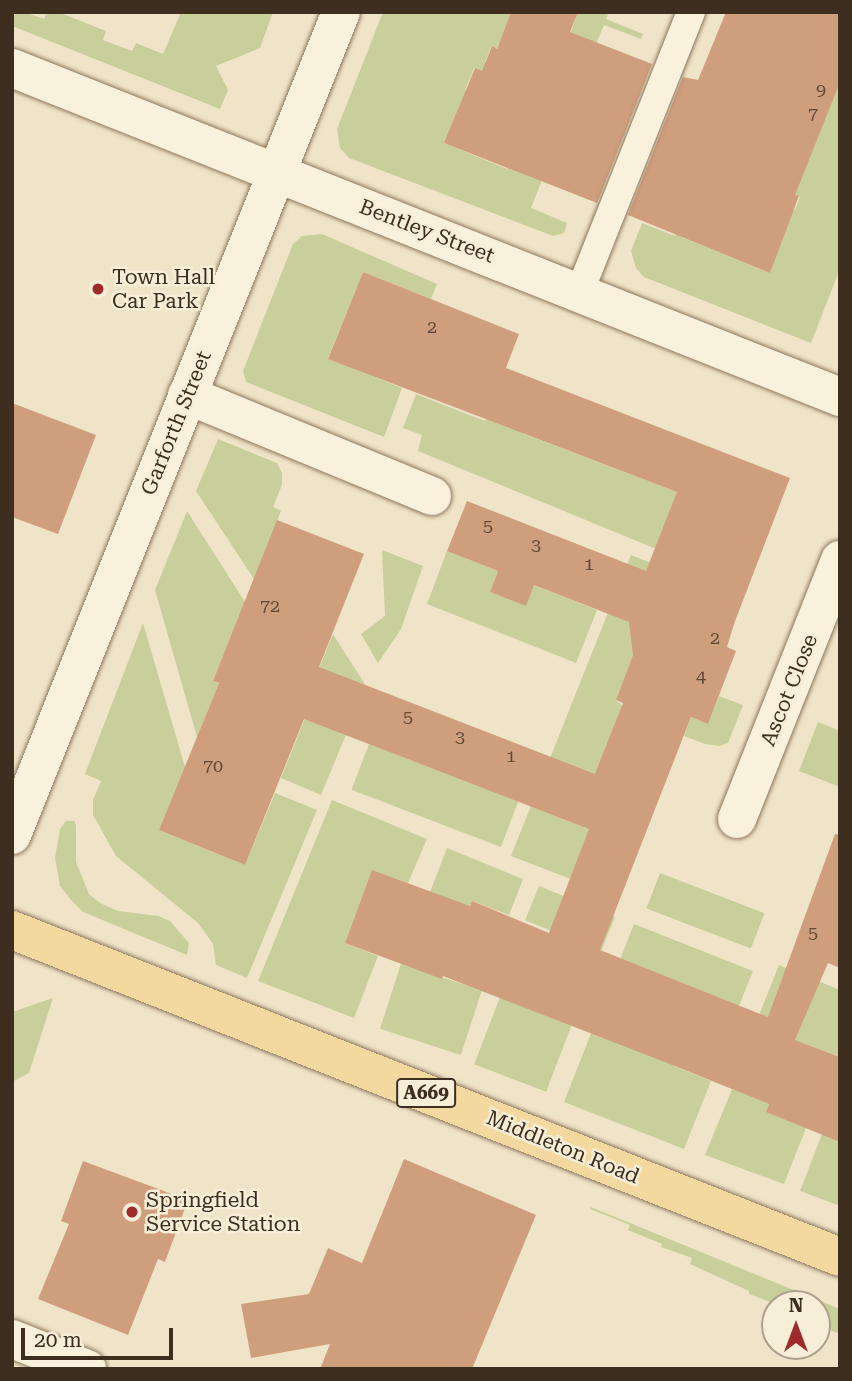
<!DOCTYPE html>
<style>
body{margin:0}
#map{position:relative;width:852px;height:1381px;overflow:hidden;background:#f0e4c8;font-family:"Roboto Serif",serif}
div>[style]{position:absolute}
.green>*{inset:0;background:#c9cf9b;transform-origin:0 0}
.building>*{inset:0;background:#cf9f7d}
.roads{filter:drop-shadow(0 0 2px #8d765c) drop-shadow(0 0 2px #8d765c)}
.service>*{height:28px;margin:-14px;padding:0 14px;transform-origin:14px;border-radius:14px;background:#faf1dc}
.minor>*{height:38px;margin:-19px;padding:0 19px;transform-origin:19px;border-radius:19px;background:#faf1dc}
.tertiary>*{height:38px;margin:-19px;padding:0 19px;transform-origin:19px;border-radius:19px;background:#faf1dc}
.primary>*{height:38px;margin:-19px;padding:0 19px;transform-origin:19px;border-radius:19px;background:#f3d9a0}
.dots>*{width:19px;height:19px;translate:-50% -50%;box-sizing:border-box;border:4px solid #f7eed8;border-radius:50%}
span{translate:-50% -50%;white-space:nowrap;text-align:center;line-height:1.15;-webkit-text-stroke:5px #f7eed8;paint-order:stroke}
.number-label{font-size:18px;color:#624a37}
.number-label span{-webkit-text-stroke-width:0}
.shield-label span{padding:2px 5px;background:#f7eed8;border:2px solid;border-radius:5px;-webkit-text-stroke-width:0}
.shield-label{font-size:19px;color:#3d2e20;font-weight:700}
.street-label{font-size:21px;color:#3d2e20}
.poi-label{font-size:21px;color:#3d2e20}
.left{translate:0 -50%;text-align:left}
.frame{position:absolute;inset:0;border:14px solid #3d2e20;pointer-events:none}
.north{position:absolute;left:761px;top:1290px;width:70px;height:70px;box-sizing:border-box;background:#f7eed8;border:2px solid #ada18e;border-radius:50%;rotate:0deg;font-size:19px;font-weight:700;line-height:28px;text-align:center;color:#3d2e20}
.north::after{content:'';display:block;margin:auto;width:24px;height:32px;background:#9e2a2b;clip-path:polygon(50% 0,100% 100%,50% 72%,0 100%)}
.scale{position:absolute;left:21px;top:1328px;width:152px;height:32px;box-sizing:border-box;border:4px solid #3d2e20;border-top:0;padding-left:9px;font-size:21px;line-height:24px;white-space:nowrap;color:#3d2e20;-webkit-text-stroke:5px #f7eed8;paint-order:stroke}
</style>
<div id="map">
<div class="green">
<i style="clip-path:polygon(12px 12px,24px 12px,44px 19px,47px 12px,58px 12px,106px 31px,103px 40px,132px 51px,136px 43px,163px 54px,181px 12px,273px 12px,260px 48px,216px 66px,228px 90px,220px 109px,12px 26px)"></i>
<i style="clip-path:polygon(evenodd,383px 12px,511px 12px,497px 49px,491px 47px,485px 62px,515px 75px,564px 50px,578px 12px,609px 12px,606px 19px,643px 34px,641px 39px,604px 25px,582px 78px,531px 208px,567px 223px,564px 233px,553px 236px,349px 158px,340px 148px,337px 129px,383px 12px,474px 68px,537px 94px,507px 169px,444px 143px,468px 97px,465px 90px,474px 68px)"></i>
<i style="clip-path:polygon(evenodd,840px 62px,840px 269px,811px 343px,644px 277px,636px 268px,631px 251px,642px 223px,675px 236px,707px 158px,840px 62px,762px 182px,800px 197px,795px 210px,790px 208px,770px 273px,681px 237px,691px 211px,762px 182px)"></i>
<i style="clip-path:polygon(322px 234px,437px 284px,431px 299px,363px 272px,328px 358px,402px 388px,384px 437px,246px 382px,243px 371px,293px 244px,302px 236px)"></i>
<i style="clip-path:polygon(505px 370px,543px 383px,524px 434px,677px 492px,700px 567px,418px 451px,422px 435px,403px 428px,416px 394px,485px 421px)"></i>
<i style="clip-path:polygon(218px 439px,277px 463px,282px 473px,282px 485px,273px 507px,281px 511px,254px 579px,196px 491px)"></i>
<i style="clip-path:polygon(187px 511px,245px 602px,213px 681px,219px 683px,197px 737px,155px 590px)"></i>
<i style="clip-path:polygon(382px 550px,423px 566px,401px 629px,378px 663px,361px 634px,385px 616px)"></i>
<i style="clip-path:polygon(447px 551px,498px 571px,490px 592px,525px 605px,534px 585px,597px 610px,576px 663px,427px 604px)"></i>
<i style="clip-path:polygon(631px 555px,666px 569px,616px 700px,634px 716px,576px 865px,626px 884px,620px 898px,511px 856px)"></i>
<i style="clip-path:polygon(143px 623px,185px 767px,159px 830px,245px 865px,275px 793px,317px 810px,247px 978px,216px 965px,213px 944px,198px 923px,116px 856px,93px 815px,93px 800px,101px 781px,85px 774px)"></i>
<i style="clip-path:polygon(333px 634px,366px 686px,321px 795px,281px 778px,305px 718px,300px 715px)"></i>
<i style="clip-path:polygon(719px 696px,743px 705px,728px 743px,720px 746px,705px 744px,684px 736px,691px 717px,708px 724px)"></i>
<i style="clip-path:polygon(818px 722px,840px 731px,840px 787px,799px 771px)"></i>
<i style="left:369px;top:744px;width:160px;height:49px;rotate:21deg"></i>
<i style="clip-path:polygon(332px 800px,427px 839px,408px 883px,372px 871px,345px 943px,378px 956px,354px 1018px,258px 981px)"></i>
<i style="clip-path:polygon(66px 821px,74px 821px,76px 825px,76px 862px,89px 894px,100px 903px,118px 911px,158px 916px,170px 921px,189px 943px,187px 955px,83px 912px,71px 900px,60px 886px,55px 858px,60px 829px)"></i>
<i style="clip-path:polygon(447px 848px,523px 879px,509px 915px,472px 901px,470px 906px,430px 892px)"></i>
<i style="left:660px;top:873px;width:112px;height:38px;rotate:21deg"></i>
<i style="left:539px;top:886px;width:82px;height:37px;rotate:22deg"></i>
<i style="clip-path:polygon(634px 924px,753px 971px,739px 1006px,703px 993px,674px 1066px,711px 1081px,684px 1149px,564px 1102px)"></i>
<i style="left:401px;top:964px;width:85px;height:68px;rotate:18deg"></i>
<i style="clip-path:polygon(779px 965px,840px 990px,838px 1056px,795px 1040px,799px 1030px,759px 1015px)"></i>
<i style="left:500px;top:997px;width:77px;height:72px;rotate:21deg"></i>
<i style="clip-path:polygon(53px 998px,29px 1073px,12px 1082px,12px 1012px)"></i>
<i style="clip-path:polygon(732px 1089px,769px 1104px,767px 1112px,806px 1128px,784px 1184px,705px 1155px)"></i>
<i style="clip-path:polygon(822px 1134px,840px 1141px,840px 1206px,800px 1191px)"></i>
<i style="clip-path:polygon(591px 1207px,840px 1309px,840px 1334px,817px 1325px,817px 1304px,775px 1304px,749px 1294px,749px 1291px,690px 1264px,692px 1258px,661px 1247px,662px 1244px,628px 1230px,630px 1225px,590px 1209px)"></i>
</div>
<div class="building">
<i style="clip-path:polygon(511px 12px,578px 12px,570px 32px,652px 64px,597px 203px,444px 143px,475px 68px,482px 71px,492px 46px,497px 49px)"></i>
<i style="clip-path:polygon(726px 12px,840px 12px,840px 82px,795px 195px,799px 196px,770px 273px,628px 215px,683px 77px,698px 80px)"></i>
<i style="clip-path:polygon(363px 272px,519px 334px,506px 368px,790px 478px,734px 624px,727px 647px,736px 651px,708px 724px,691px 717px,600px 950px,768px 1017px,835px 834px,840px 835px,840px 968px,828px 963px,795px 1040px,840px 1057px,840px 1142px,766px 1112px,769px 1104px,675px 1066px,443px 976px,442px 979px,345px 943px,372px 870px,470px 906px,472px 901px,549px 933px,589px 829px,304px 719px,245px 865px,159px 830px,219px 683px,213px 681px,277px 520px,364px 554px,319px 667px,595px 774px,623px 703px,616px 700px,633px 655px,629px 622px,534px 585px,526px 606px,490px 592px,498px 571px,447px 551px,467px 501px,646px 571px,677px 492px,328px 359px)"></i>
<i style="clip-path:polygon(12px 403px,96px 435px,58px 534px,12px 517px)"></i>
<i style="clip-path:polygon(404px 1159px,536px 1215px,472px 1369px,320px 1369px,330px 1344px,251px 1358px,241px 1304px,309px 1294px,328px 1248px,362px 1263px)"></i>
<i style="clip-path:polygon(83px 1161px,188px 1200px,165px 1262px,158px 1259px,128px 1335px,38px 1299px,69px 1224px,61px 1221px)"></i>
</div>
<div class="roads">
<div class="service">
<i style="left:580px;top:291px;width:300px;rotate:-68.3deg"></i>
</div>
<div class="minor">
<i style="left:12px;top:68px;width:891px;rotate:21.67deg"></i>
<i style="left:187px;top:395px;width:265px;rotate:22.4deg"></i>
<i style="left:737px;top:819px;width:279px;rotate:-68.3deg"></i>
<i style="left:12px;top:1339px;width:81px;rotate:21.8deg"></i>
</div>
<div class="tertiary">
<i style="left:12px;top:835px;width:886px;rotate:-68.21deg"></i>
</div>
<div class="primary">
<i style="left:12px;top:930px;width:890px;rotate:21.55deg"></i>
</div>
</div>
<div class="dots">
<i style="left:98px;top:289px;background:#9e2a2b"></i>
<i style="left:132px;top:1212px;background:#9e2a2b"></i>
</div>
<div class="number-label">
<span style="left:821px;top:90px">9</span>
<span style="left:813px;top:114px">7</span>
<span style="left:432px;top:327px">2</span>
<span style="left:488px;top:526px">5</span>
<span style="left:536px;top:545px">3</span>
<span style="left:589px;top:564px">1</span>
<span style="left:270px;top:606px">72</span>
<span style="left:715px;top:638px">2</span>
<span style="left:701px;top:676px">4</span>
<span style="left:408px;top:717px">5</span>
<span style="left:460px;top:737px">3</span>
<span style="left:511px;top:756px">1</span>
<span style="left:213px;top:766px">70</span>
<span style="left:813px;top:933px">5</span>
</div>
<div class="shield-label">
<span style="left:426px;top:1093px">A669</span>
</div>
<div class="street-label">
<span style="left:427px;top:231px;rotate:21deg">Bentley Street</span>
<span style="left:176px;top:423px;rotate:-68deg">Garforth Street</span>
<span style="left:789px;top:690px;rotate:-68deg">Ascot Close</span>
<span style="left:563px;top:1147px;rotate:22deg">Middleton Road</span>
</div>
<div class="poi-label">
<span class="left" style="left:112px;top:289px">Town Hall<br>Car Park</span>
<span class="left" style="left:146px;top:1212px">Springfield<br>Service Station</span>
</div>
<div class="frame"></div>
<div class="north">N</div>
<div class="scale">20 m</div>
</div>
